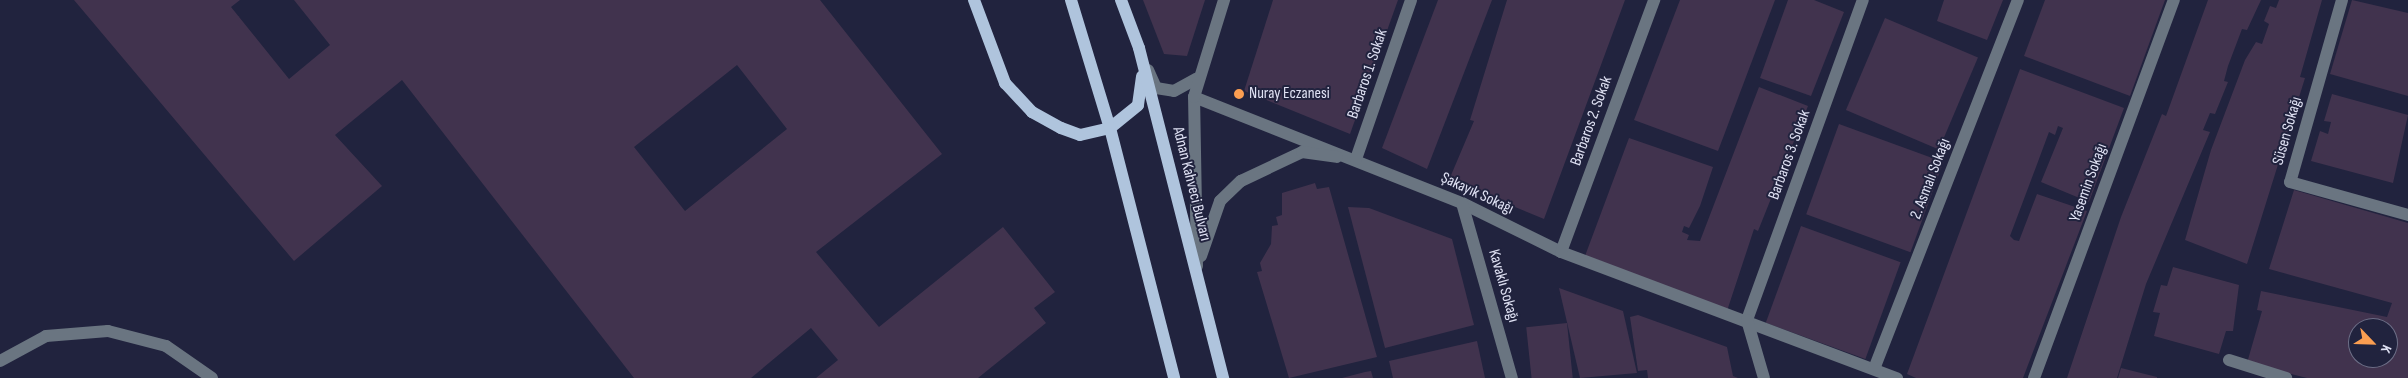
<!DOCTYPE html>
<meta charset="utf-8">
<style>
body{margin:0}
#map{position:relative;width:2408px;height:378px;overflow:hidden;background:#21233e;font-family:"Sofia Sans Condensed",sans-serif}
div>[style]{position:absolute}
.building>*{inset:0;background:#41334e;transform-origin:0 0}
.minor>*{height:12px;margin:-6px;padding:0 6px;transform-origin:6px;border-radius:6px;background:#6a7581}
.major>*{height:12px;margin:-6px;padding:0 6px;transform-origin:6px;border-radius:6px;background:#afc4dd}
.dots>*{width:14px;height:14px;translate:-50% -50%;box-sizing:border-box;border:2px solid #21233e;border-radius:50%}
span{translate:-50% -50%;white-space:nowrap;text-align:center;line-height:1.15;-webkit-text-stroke:4px #21233e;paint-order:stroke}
.street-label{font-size:16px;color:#e0e2f4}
.poi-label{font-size:16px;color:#e0e2f4}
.left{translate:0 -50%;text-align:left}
.north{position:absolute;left:2348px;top:318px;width:50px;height:50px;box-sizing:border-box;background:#21233e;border:1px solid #6d6f87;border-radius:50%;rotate:114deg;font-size:14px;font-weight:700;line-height:20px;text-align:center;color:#e0e2f4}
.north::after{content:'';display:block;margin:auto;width:18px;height:22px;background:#fb9e51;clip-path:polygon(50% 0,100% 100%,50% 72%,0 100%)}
</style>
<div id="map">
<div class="building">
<i style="clip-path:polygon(evenodd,74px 0,240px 0,231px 7px,289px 79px,330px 45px,294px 0,820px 0,942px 154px,816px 252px,879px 327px,1003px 227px,1055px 292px,1034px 308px,1046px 323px,978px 378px,816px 378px,838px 360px,811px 328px,751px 378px,634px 378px,402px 80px,335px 135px,382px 186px,294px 261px,74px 0,737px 65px,787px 129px,685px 211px,634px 147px,737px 65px)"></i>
<i style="clip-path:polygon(1143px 0,1205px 0,1187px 56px,1164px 54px)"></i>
<i style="clip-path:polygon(1273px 0,1398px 0,1350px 134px,1244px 91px)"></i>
<i style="clip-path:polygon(1438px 0,1492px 0,1427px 169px,1382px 148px)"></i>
<i style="clip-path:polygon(1507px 0,1625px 0,1544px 219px,1449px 180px,1474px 121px,1470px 120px)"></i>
<i style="clip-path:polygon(1680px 0,1775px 0,1718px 151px,1634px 120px)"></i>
<i style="clip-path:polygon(1788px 0,1814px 0,1844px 12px,1811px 96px,1760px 78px)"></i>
<i style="clip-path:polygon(1944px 0,2003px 0,1987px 40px,1937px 21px)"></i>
<i style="clip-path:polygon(2045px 0,2165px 0,2130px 96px,2024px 56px)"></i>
<i style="clip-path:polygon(2208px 0,2261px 0,2247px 30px,2242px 29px,2228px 66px,2224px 81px,2228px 82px,2215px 114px,2210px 113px,2203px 130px,2210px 132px,2146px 284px,2117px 378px,2067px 378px,2121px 217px,2162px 114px,2166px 116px)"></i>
<i style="clip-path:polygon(2279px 0,2322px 0,2300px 77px,2305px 78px,2247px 264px,2185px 240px,2211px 150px,2245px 60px,2256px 42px,2262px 44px,2269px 24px,2264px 21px,2270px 6px,2276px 8px)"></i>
<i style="clip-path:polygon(2352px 0,2408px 13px,2408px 96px,2330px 74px)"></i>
<i style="left:1885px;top:18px;width:101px;height:100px;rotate:23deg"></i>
<i style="clip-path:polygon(2020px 69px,2124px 108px,2089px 202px,2041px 182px,2063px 128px,2058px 126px,2055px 135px,2049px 132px,2036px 167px,2010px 236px,2014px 240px,2019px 241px,2037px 194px,2087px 211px,2023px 378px,1916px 378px,1907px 374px)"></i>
<i style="clip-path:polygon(1759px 87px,1808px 106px,1758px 231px,1754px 229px,1727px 311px,1585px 256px,1629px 138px,1713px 167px,1700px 206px,1689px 228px,1684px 226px,1682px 232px,1689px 235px,1687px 240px,1700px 241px)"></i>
<i style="clip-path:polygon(2332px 94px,2408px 115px,2393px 183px,2311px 161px,2320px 131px,2328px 134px,2331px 122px,2324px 121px)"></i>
<i style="left:1839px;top:124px;width:111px;height:96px;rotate:20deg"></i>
<i style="clip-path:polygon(1315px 183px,1317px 189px,1329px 187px,1377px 357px,1289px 378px,1257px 272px,1262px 271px,1260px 263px,1271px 244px,1272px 226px,1278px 225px,1276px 217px,1282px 215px,1282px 193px)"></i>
<i style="clip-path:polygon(evenodd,2294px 190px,2408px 223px,2408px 378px,2307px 378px,2247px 363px,2262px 311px,2257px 310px,2261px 291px,2387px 317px,2392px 303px,2269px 269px,2294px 190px,2358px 328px,2388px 328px,2388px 358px,2358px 358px,2358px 328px)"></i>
<i style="clip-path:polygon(1348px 207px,1369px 208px,1452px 239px,1474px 325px,1385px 348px)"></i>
<i style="left:1801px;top:226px;width:106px;height:103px;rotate:20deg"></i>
<i style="clip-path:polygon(2173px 267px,2239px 285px,2233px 331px,2226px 331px,2219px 354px,2154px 336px,2160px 313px,2153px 312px,2161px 285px,2167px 286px)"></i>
<i style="clip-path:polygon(1559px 288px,1623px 311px,1637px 373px,1580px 378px)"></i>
<i style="clip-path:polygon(1638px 315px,1727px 347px,1733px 376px,1738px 378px,1648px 378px,1647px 370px,1638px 371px,1630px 317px)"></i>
<i style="left:1567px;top:323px;width:55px;height:41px;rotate:84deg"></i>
<i style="clip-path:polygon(1477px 341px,1485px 378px,1393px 378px,1389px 361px)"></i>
<i style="clip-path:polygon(2121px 368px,2157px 377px,2157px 378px,2118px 378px)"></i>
<i style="clip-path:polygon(1371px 371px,1373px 378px,1342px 378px,1365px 372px)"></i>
</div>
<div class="minor">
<i style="left:2342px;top:0;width:189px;rotate:105.9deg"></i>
<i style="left:2290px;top:182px;width:123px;rotate:15.6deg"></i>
<i style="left:1148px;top:70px;width:20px;rotate:66deg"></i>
<i style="left:1156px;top:88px;width:18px;rotate:9deg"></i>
<i style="left:1174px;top:91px;width:26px;rotate:-29deg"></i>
<i style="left:1194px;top:97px;width:288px;rotate:21.6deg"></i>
<i style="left:1462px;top:203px;width:110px;rotate:26.3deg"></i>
<i style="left:1561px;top:252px;width:359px;rotate:20.6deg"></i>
<i style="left:1356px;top:159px;width:168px;rotate:-70.9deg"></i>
<i style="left:1462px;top:203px;width:182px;rotate:74.1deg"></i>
<i style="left:1561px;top:252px;width:269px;rotate:-69.7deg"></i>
<i style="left:1201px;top:256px;width:58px;rotate:-70.9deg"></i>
<i style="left:1220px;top:201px;width:29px;rotate:-44deg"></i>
<i style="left:1241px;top:181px;width:68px;rotate:-25.4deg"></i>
<i style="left:1302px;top:152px;width:35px;rotate:8deg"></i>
<i style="left:1197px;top:266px;width:169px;rotate:-91deg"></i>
<i style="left:1194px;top:97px;width:102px;rotate:-72.8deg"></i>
<i style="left:1747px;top:320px;width:340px;rotate:-70.1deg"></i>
<i style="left:1747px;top:320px;width:60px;rotate:73.7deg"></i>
<i style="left:2229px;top:360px;width:60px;rotate:17.5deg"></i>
<i style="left:0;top:361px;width:52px;rotate:-28.5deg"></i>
<i style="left:46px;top:336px;width:62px;rotate:-4.6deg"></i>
<i style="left:108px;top:331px;width:60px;rotate:14.5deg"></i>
<i style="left:166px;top:346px;width:56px;rotate:34.8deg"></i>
<i style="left:1874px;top:369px;width:396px;rotate:-68.7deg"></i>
<i style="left:2034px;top:378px;width:403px;rotate:-69.7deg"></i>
</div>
<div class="major">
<i style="left:974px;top:0;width:89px;rotate:69.5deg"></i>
<i style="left:1005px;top:83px;width:40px;rotate:47deg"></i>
<i style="left:1032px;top:112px;width:33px;rotate:29deg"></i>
<i style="left:1061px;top:128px;width:20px;rotate:20deg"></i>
<i style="left:1080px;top:135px;width:31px;rotate:-13deg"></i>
<i style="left:1110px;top:128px;width:36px;rotate:-39deg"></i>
<i style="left:1138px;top:105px;width:29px;rotate:-82deg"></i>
<i style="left:1071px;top:0;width:134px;rotate:73.1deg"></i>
<i style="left:1110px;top:128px;width:258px;rotate:75.6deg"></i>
<i style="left:1121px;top:0;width:51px;rotate:69.4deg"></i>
<i style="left:1139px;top:48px;width:341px;rotate:75.7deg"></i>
</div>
<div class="dots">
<i style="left:1239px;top:94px;background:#fb9e51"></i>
</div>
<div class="street-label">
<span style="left:1368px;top:74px;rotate:-71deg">Barbaros 1. Sokak</span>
<span style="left:1592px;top:121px;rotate:-70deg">Barbaros 2. Sokak</span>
<span style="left:2288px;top:131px;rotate:-74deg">Süsen Sokağı</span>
<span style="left:1790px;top:155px;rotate:-70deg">Barbaros 3. Sokak</span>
<span style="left:1931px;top:179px;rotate:-69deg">2. Asmalı Sokağı</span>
<span style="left:2089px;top:183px;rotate:-70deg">Yasemin Sokağı</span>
<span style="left:1191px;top:184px;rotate:76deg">Adnan Kahveci Bulvarı</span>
<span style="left:1477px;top:194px;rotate:25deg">Şakayık Sokağı</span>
<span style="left:1503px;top:286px;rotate:74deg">Kavaklı Sokağı</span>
</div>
<div class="poi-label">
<span class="left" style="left:1249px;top:94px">Nuray Eczanesi</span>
</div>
<div class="north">K</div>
</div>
